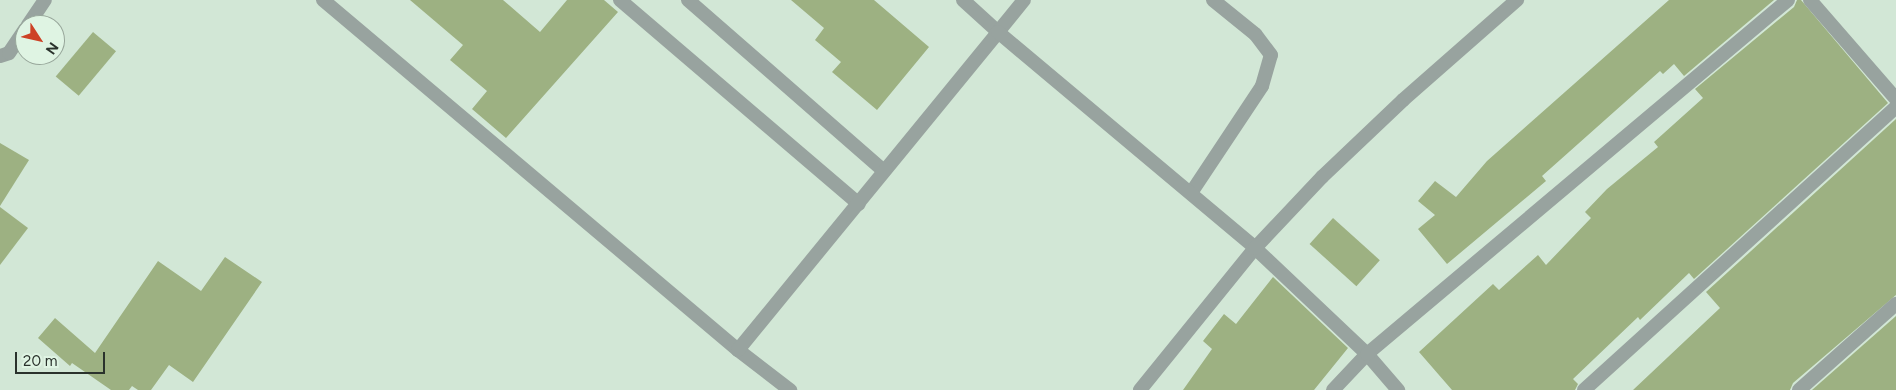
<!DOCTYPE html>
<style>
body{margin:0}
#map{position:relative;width:1896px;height:390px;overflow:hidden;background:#d2e7d6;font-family:Figtree,sans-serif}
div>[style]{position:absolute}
.building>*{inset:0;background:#9db182;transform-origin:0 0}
.minor>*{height:14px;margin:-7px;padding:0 7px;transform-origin:7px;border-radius:7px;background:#98a39f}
span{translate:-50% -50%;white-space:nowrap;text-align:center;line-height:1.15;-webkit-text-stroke:4px #dff4e3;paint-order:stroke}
.north{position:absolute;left:15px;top:15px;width:50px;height:50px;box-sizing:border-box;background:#dff4e3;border:1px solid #97a69a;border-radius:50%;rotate:125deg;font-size:14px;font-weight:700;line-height:20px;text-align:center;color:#2a322c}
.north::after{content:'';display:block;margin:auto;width:18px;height:22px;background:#cd4226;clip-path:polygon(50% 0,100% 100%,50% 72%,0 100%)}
.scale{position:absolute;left:15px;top:352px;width:90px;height:22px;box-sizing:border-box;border:2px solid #2a322c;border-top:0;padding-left:6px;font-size:15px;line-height:18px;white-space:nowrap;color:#2a322c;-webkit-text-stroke:4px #dff4e3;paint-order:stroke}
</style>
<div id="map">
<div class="building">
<i style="clip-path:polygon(410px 0,503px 0,540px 32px,567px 0,604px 0,618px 12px,506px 138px,472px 109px,487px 91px,450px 60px,463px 45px)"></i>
<i style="clip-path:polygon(791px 0,874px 0,929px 47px,877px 110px,832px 72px,841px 62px,815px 40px,824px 28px)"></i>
<i style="clip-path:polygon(1669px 0,1774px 0,1684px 76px,1674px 64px,1663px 74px,1660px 71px,1542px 176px,1546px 181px,1447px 264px,1418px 229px,1435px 215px,1418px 201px,1435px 181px,1456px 197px,1487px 161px)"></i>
<i style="clip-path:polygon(1797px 0,1801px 0,1888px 103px,1694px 279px,1689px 273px,1640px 320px,1638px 317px,1573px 379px,1578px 384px,1575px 390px,1452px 390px,1419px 352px,1493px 284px,1499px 290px,1538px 255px,1546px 265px,1591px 218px,1585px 212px,1607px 189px,1658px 147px,1654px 142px,1703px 98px,1695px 89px,1794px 7px)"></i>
<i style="left:93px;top:32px;width:30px;height:58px;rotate:40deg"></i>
<i style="clip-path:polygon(1896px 119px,1896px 295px,1793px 383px,1790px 390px,1633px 390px,1720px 308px,1706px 292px)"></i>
<i style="clip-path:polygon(0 143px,29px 160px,0 206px)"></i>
<i style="clip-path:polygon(0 207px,28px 228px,0 265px)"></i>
<i style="left:1333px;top:218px;width:63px;height:35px;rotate:42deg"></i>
<i style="clip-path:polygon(225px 257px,262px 282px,193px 382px,169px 365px,151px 390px,138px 390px,132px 386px,129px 390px,111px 390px,72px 363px,70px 366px,38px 338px,55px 318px,95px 353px,158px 261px,201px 291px)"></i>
<i style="clip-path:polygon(1273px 277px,1348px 348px,1314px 390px,1183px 390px,1212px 349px,1203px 341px,1224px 314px,1236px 324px)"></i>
<i style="clip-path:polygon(1896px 316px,1896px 390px,1812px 390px)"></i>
</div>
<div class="minor">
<i style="left:323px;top:0;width:543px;rotate:40.14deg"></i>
<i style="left:738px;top:350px;width:66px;rotate:37.6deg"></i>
<i style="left:620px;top:0;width:314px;rotate:40.5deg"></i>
<i style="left:688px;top:0;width:260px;rotate:41.1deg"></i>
<i style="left:963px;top:0;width:47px;rotate:42.4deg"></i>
<i style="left:998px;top:32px;width:41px;rotate:-50.9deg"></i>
<i style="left:1810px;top:0;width:131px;rotate:49deg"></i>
<i style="left:28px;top:25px;width:30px;rotate:-56deg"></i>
<i style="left:0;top:56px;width:9px;rotate:-18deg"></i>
<i style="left:9px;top:53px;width:29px;rotate:-56deg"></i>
<i style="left:1191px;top:193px;width:128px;rotate:-56.4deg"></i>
<i style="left:1262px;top:86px;width:32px;rotate:-74deg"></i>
<i style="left:1271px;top:55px;width:26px;rotate:-127deg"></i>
<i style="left:1255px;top:34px;width:54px;rotate:-141deg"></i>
<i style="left:738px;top:350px;width:411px;rotate:-50.7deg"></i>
<i style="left:998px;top:32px;width:336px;rotate:40deg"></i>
<i style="left:1255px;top:248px;width:154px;rotate:43.4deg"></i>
<i style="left:1367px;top:354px;width:48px;rotate:49.3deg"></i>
<i style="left:1140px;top:390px;width:183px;rotate:-51deg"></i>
<i style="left:1255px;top:248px;width:98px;rotate:-46.7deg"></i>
<i style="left:1322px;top:177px;width:112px;rotate:-43.5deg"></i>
<i style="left:1403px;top:100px;width:152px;rotate:-41.3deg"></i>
<i style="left:1333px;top:390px;width:50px;rotate:-46.6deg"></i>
<i style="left:1367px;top:354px;width:550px;rotate:-40.06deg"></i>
<i style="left:1584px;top:390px;width:421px;rotate:-42.2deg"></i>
<i style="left:1799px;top:390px;width:130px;rotate:-41.6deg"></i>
</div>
<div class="north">N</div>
<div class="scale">20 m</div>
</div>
